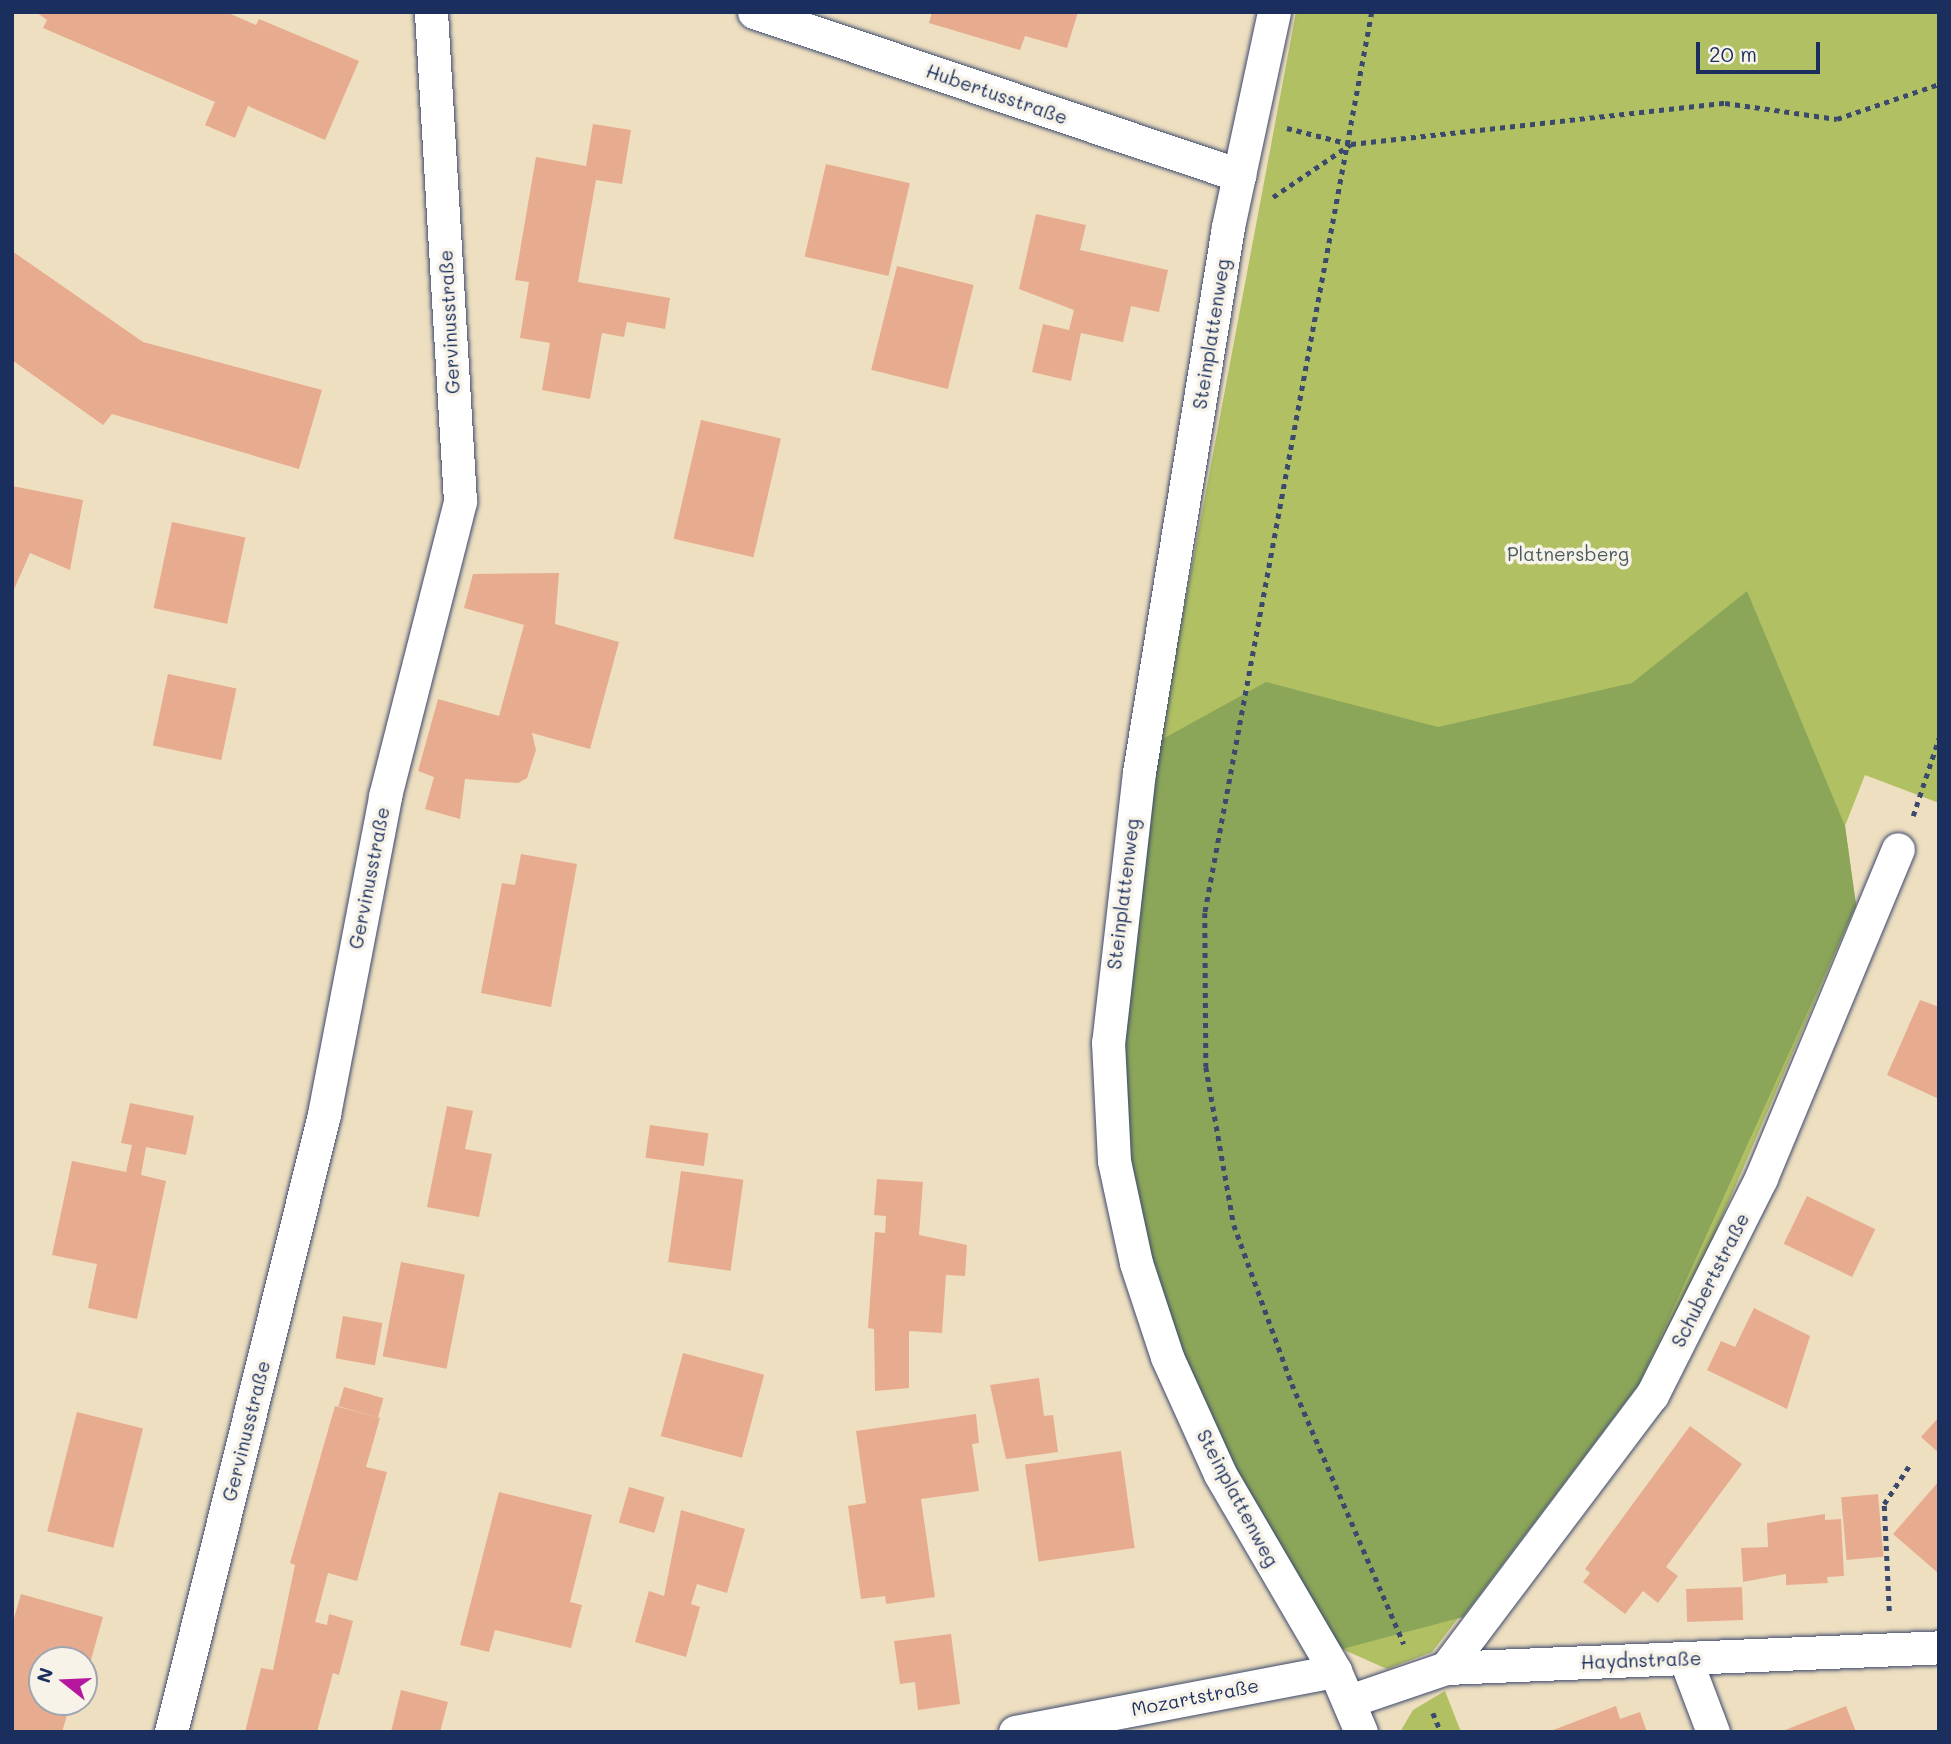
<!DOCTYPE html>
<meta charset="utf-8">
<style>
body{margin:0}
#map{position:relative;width:1951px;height:1744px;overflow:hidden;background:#eedfc0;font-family:Mali,sans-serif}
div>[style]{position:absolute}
.green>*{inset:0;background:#b1c063}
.forest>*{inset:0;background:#8ca659}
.building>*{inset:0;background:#e7ac8f;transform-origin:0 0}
.path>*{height:4.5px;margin-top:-2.25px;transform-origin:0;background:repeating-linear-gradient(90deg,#3b496d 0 5px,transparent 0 10px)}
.roads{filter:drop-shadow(0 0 2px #3b496d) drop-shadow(0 0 2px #3b496d)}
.street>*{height:33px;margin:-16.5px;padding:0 16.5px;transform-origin:16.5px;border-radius:16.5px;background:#fff}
span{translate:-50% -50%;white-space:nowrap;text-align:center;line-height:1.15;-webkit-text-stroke:7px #f7f3e8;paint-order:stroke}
.street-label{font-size:19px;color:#1b2f5e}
.park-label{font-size:19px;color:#485a60}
.frame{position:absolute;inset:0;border:14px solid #1b2f5e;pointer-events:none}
.north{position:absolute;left:28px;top:1646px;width:70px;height:70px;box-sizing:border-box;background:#f7f3e8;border:2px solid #9fa5b1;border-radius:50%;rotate:288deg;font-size:19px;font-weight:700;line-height:28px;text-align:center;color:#1b2f5e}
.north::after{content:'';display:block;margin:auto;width:24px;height:32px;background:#b5179e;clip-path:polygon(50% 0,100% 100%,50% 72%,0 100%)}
.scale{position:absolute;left:1696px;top:42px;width:124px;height:32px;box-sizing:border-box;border:4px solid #1b2f5e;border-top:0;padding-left:9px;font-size:21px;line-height:24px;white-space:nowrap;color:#1b2f5e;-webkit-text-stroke:5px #f7f3e8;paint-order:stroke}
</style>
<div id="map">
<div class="green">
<i style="clip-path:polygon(1296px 12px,1939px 12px,1939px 803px,1865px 775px,1845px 826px,1856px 905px,1705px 1257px,1639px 1384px,1432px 1652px,1387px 1669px,1342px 1649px,1216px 1444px,1159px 741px)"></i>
<i style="clip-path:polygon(1445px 1691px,1461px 1732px,1400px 1732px,1413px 1710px)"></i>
</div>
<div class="forest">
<i style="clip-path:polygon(1747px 591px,1845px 826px,1856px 905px,1639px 1384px,1463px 1617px,1342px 1649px,1216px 1444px,1172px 1334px,1139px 1220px,1125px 1117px,1123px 1014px,1159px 741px,1266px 682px,1438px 727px,1632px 683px)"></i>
</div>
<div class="building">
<i style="clip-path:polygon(36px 12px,226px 12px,256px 25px,259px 19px,359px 61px,325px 140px,248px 106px,235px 138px,205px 125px,215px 102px,43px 28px,47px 20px)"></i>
<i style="clip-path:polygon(932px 12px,1078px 12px,1067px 48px,1025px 36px,1020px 50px,929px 23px)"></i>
<i style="clip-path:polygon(593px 124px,631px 130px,622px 184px,596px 180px,578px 282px,670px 298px,665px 329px,627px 322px,624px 337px,602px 333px,590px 399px,542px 390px,550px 343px,520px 338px,529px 282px,515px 280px,536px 157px,586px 166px)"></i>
<i style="left:826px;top:164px;width:86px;height:95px;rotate:13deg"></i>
<i style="clip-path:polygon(1036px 214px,1086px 225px,1080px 250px,1168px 270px,1159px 312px,1131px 306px,1123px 342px,1081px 333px,1071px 381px,1032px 372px,1043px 324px,1069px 330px,1074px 310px,1019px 289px)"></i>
<i style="clip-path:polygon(12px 251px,143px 342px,322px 390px,299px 469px,112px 414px,103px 425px,12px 360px)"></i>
<i style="left:897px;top:266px;width:79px;height:107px;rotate:14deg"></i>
<i style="left:701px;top:420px;width:82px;height:122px;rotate:13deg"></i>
<i style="clip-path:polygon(12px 486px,83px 500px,70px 570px,30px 553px,12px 594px)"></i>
<i style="left:172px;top:522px;width:75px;height:88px;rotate:12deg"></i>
<i style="clip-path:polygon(559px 573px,555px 624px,619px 642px,590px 749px,532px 733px,536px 750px,527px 778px,518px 783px,465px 779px,460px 819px,425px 809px,434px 777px,418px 771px,438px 699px,499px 716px,524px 625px,464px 608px,473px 574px)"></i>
<i style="left:168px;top:674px;width:70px;height:73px;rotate:12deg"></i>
<i style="clip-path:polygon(521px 854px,577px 864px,551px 1007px,481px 993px,502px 883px,515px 885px)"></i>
<i style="clip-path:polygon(1920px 1000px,1939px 1007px,1939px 1099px,1887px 1075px)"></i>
<i style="clip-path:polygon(130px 1103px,194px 1116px,186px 1155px,146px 1147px,141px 1175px,166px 1181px,137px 1319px,88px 1308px,97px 1264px,52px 1255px,72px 1161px,126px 1172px,132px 1145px,121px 1143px)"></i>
<i style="clip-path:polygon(447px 1106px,473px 1111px,465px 1149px,492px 1154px,479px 1217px,427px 1207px)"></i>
<i style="left:650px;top:1125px;width:59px;height:33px;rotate:8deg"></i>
<i style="left:681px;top:1171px;width:63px;height:92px;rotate:8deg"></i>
<i style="clip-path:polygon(877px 1179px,923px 1182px,919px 1235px,967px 1245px,965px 1276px,946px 1275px,942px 1333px,909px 1331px,909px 1388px,875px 1391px,874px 1329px,868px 1328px,875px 1232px,885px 1233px,886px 1216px,874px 1215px)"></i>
<i style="left:1807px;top:1196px;width:76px;height:53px;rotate:26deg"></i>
<i style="left:401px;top:1262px;width:65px;height:96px;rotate:11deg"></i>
<i style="clip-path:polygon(1754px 1308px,1810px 1336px,1787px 1409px,1707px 1370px,1721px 1341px,1735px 1347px)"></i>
<i style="left:343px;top:1316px;width:40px;height:43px;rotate:10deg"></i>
<i style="left:683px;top:1353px;width:84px;height:86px;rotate:15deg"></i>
<i style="clip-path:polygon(1039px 1378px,1044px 1416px,1053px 1415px,1058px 1452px,1006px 1459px,990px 1385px)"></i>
<i style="left:344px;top:1387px;width:41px;height:20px;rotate:16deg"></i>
<i style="clip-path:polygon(335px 1406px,380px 1418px,366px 1467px,387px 1472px,357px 1581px,328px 1573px,315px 1622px,327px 1625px,329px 1614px,353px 1621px,339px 1675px,333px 1673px,317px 1732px,245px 1732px,261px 1668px,273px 1670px,295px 1565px,290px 1563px)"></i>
<i style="left:77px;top:1412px;width:68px;height:123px;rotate:14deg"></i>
<i style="clip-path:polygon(976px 1414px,979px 1443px,972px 1444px,979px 1491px,921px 1499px,935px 1597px,886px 1604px,885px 1596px,861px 1599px,848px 1506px,866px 1503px,856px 1431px)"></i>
<i style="clip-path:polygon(1939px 1417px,1939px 1453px,1921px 1437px)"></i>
<i style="clip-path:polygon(1690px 1426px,1742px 1464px,1666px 1567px,1678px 1576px,1658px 1603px,1643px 1591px,1625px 1614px,1583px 1582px,1590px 1573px,1585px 1569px)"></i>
<i style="left:1121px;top:1451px;width:98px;height:97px;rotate:82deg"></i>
<i style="clip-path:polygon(1939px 1481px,1939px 1570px,1937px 1572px,1893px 1534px)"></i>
<i style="left:629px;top:1487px;width:37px;height:37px;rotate:16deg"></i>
<i style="clip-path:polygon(499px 1492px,592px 1515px,570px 1602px,582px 1605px,571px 1648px,495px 1630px,489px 1652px,460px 1645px)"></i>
<i style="left:1878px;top:1494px;width:63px;height:37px;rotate:85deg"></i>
<i style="clip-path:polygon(681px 1510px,745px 1529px,727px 1593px,697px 1584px,691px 1604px,700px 1607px,686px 1657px,635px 1642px,649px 1591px,664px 1596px)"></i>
<i style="clip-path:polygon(1825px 1514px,1825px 1520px,1841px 1519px,1844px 1576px,1827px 1577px,1828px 1583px,1786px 1585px,1786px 1574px,1743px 1582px,1741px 1548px,1768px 1547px,1767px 1523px)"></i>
<i style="left:1742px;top:1587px;width:33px;height:56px;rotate:88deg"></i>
<i style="clip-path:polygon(21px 1594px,103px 1617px,85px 1681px,84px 1660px,42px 1660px,42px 1702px,79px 1702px,77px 1711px,69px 1708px,62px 1732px,12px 1732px,12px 1625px)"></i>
<i style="clip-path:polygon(951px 1634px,960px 1704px,918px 1710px,915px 1682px,900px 1684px,894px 1641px)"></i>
<i style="clip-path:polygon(401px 1690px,448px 1702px,440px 1732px,391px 1732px)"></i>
<i style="clip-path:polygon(1616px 1706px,1620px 1719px,1640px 1712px,1647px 1732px,1548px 1732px)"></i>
<i style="clip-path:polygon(1846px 1706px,1856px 1732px,1780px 1732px)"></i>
</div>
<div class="path">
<i style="left:1372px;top:12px;width:916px;rotate:100.5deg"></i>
<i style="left:1205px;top:913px;width:154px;rotate:89.6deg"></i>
<i style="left:1206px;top:1067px;width:160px;rotate:80deg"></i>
<i style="left:1234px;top:1225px;width:169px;rotate:70deg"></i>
<i style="left:1292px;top:1384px;width:283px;rotate:66.7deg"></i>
<i style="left:1287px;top:128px;width:65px;rotate:14.3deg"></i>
<i style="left:1273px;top:197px;width:94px;rotate:-34.2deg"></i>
<i style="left:1351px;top:144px;width:376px;rotate:-6.3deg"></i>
<i style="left:1725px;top:103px;width:113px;rotate:8.1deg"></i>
<i style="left:1837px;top:119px;width:108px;rotate:-18.9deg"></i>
<i style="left:1913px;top:816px;width:82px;rotate:-71.6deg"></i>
<i style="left:1889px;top:1611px;width:107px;rotate:-92.7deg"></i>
<i style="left:1884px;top:1504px;width:45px;rotate:-56.7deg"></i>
<i style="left:1433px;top:1713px;width:21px;rotate:67deg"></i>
</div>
<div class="roads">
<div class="street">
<i style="left:754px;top:12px;width:512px;rotate:18.58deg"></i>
<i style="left:1274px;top:12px;width:220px;rotate:102.1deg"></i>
<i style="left:1228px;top:227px;width:552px;rotate:99.27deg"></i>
<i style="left:1139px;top:772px;width:272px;rotate:96.5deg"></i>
<i style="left:1108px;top:1042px;width:119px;rotate:87.1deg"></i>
<i style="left:1114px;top:1161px;width:104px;rotate:77.8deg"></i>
<i style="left:1136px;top:1263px;width:99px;rotate:71.7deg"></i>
<i style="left:1167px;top:1357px;width:128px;rotate:65.6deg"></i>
<i style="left:1220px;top:1474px;width:228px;rotate:59.7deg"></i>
<i style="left:1335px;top:1671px;width:66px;rotate:66.9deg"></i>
<i style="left:1685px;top:1658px;width:79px;rotate:69.3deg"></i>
<i style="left:1446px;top:1668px;width:342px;rotate:-53deg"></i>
<i style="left:1652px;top:1395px;width:243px;rotate:-63.3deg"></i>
<i style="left:1761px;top:1178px;width:356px;rotate:-67.4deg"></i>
<i style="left:1349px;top:1701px;width:102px;rotate:-18.8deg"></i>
<i style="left:1446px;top:1668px;width:493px;rotate:-2.4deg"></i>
<i style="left:171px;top:1732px;width:637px;rotate:-76.09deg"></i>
<i style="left:324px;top:1114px;width:324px;rotate:-79.1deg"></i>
<i style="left:385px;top:796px;width:304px;rotate:-75.7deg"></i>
<i style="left:460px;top:501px;width:490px;rotate:-93.4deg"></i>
<i style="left:1015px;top:1732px;width:326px;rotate:-10.8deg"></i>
</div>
</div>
<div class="street-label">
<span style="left:997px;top:94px;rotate:19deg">Hubertusstraße</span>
<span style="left:449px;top:322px;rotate:-93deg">Gervinusstraße</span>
<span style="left:1211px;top:334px;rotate:-81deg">Steinplattenweg</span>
<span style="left:369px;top:878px;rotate:-79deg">Gervinusstraße</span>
<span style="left:1123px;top:894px;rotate:-83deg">Steinplattenweg</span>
<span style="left:1710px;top:1280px;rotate:-63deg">Schubertstraße</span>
<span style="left:246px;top:1431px;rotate:-76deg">Gervinusstraße</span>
<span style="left:1238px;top:1498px;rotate:62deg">Steinplattenweg</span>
<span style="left:1641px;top:1660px;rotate:-2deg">Haydnstraße</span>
<span style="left:1195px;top:1697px;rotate:-11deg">Mozartstraße</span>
</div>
<div class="park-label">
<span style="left:1568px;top:554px">Platnersberg</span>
</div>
<div class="frame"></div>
<div class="north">N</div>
<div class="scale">20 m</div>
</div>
